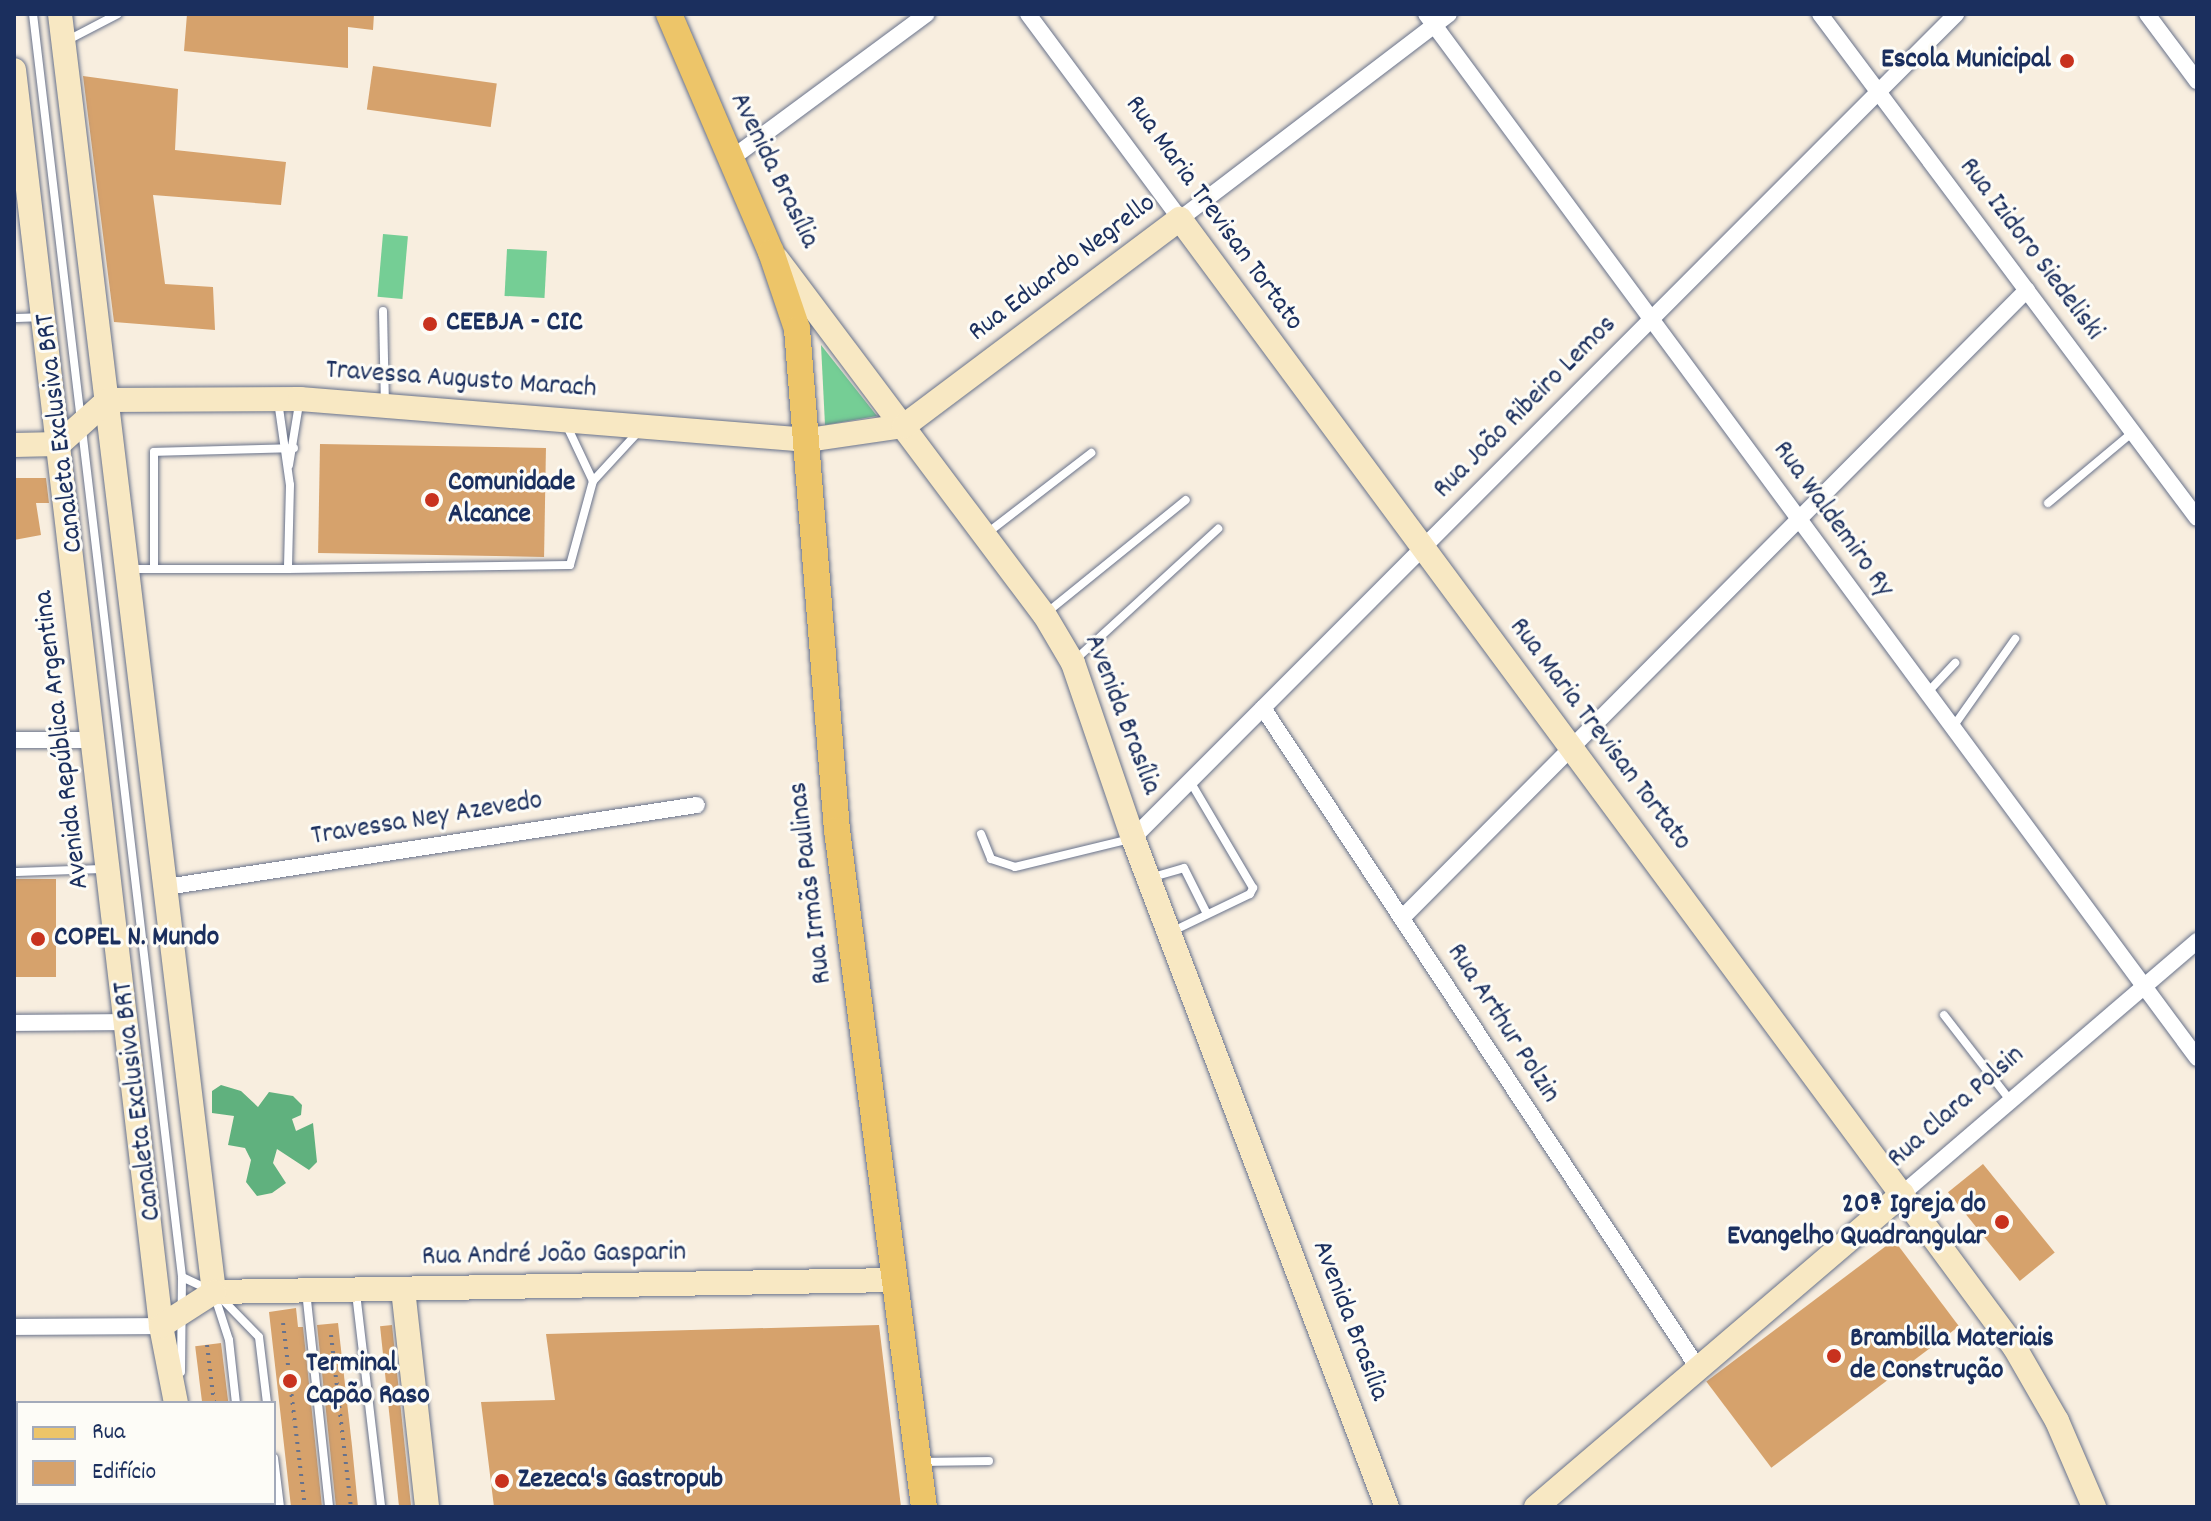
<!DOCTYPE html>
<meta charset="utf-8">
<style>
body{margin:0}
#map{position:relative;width:2211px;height:1521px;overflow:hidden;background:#f8eedf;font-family:Dekko,sans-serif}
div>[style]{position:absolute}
.green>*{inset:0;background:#75ce95;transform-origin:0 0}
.forest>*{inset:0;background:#60b17e}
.building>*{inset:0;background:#d6a26c;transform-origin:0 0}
.path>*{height:4px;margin-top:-2px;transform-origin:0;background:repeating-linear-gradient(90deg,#68728b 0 2px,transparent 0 8px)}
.roads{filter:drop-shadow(0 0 2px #68728b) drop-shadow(0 0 2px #68728b)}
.lane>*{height:8px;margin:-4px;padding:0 4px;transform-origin:4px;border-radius:4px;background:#fff}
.street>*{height:16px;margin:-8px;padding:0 8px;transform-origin:8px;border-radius:8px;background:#fff}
.secondary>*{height:24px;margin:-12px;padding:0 12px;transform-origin:12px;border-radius:12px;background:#f8e8c3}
.primary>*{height:26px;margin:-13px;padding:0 13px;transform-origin:13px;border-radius:13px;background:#edc569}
.dots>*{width:22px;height:22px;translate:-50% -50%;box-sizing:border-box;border:4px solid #fdfcf7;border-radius:50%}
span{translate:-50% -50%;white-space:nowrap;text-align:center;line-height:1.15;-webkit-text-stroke:6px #fdfcf7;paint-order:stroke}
.poi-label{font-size:28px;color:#1b2f5e;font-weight:700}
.right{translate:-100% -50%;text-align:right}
.left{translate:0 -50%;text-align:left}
.street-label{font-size:28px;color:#1b2f5e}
.frame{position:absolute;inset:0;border:16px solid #1b2f5e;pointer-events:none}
.legend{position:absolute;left:16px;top:1401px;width:260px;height:104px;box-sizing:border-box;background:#fdfcf7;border:2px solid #a3aaba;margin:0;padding:10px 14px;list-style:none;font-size:24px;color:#1b2f5e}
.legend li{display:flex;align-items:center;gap:16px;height:40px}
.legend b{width:40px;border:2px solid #a3aaba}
</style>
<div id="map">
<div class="green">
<i style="left:383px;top:234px;width:25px;height:63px;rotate:5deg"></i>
<i style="left:507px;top:249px;width:40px;height:47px;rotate:3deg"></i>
<i style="clip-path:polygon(821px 345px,877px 416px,825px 425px)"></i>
</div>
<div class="forest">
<i style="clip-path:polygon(221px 1085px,241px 1091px,258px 1107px,269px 1092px,293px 1096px,302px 1105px,301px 1115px,292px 1119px,296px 1131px,313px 1123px,317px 1162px,309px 1170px,277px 1149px,273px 1163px,286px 1183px,272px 1193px,257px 1196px,246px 1182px,251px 1160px,245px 1148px,228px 1145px,234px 1116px,212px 1113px,212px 1091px)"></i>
</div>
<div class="building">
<i style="clip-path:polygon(187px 14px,374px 14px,373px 30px,348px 27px,348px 68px,184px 51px)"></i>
<i style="left:373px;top:66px;width:125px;height:44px;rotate:8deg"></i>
<i style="clip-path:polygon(83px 76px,178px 89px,175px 150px,286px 162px,281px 205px,153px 195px,165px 284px,213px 287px,215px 330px,114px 322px)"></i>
<i style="left:320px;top:444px;width:226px;height:109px;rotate:1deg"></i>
<i style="clip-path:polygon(14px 478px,46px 478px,49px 503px,36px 503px,41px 535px,14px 540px)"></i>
<i style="left:14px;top:879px;width:42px;height:98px"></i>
<i style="left:1983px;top:1164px;width:114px;height:45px;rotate:51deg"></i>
<i style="left:1894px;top:1240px;width:108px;height:235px;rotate:53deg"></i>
<i style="clip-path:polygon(296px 1308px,298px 1327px,303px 1327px,322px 1507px,291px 1507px,269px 1312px)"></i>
<i style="clip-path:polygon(338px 1323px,352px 1446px,358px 1507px,336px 1507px,317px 1325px)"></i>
<i style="left:392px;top:1325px;width:183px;height:12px;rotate:84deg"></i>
<i style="clip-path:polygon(879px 1325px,901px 1507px,494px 1507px,481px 1402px,555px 1400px,546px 1334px)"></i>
<i style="left:221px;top:1343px;width:60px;height:26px;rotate:83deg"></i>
</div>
<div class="path">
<i style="left:283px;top:1323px;width:185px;rotate:83.2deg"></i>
<i style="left:331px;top:1335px;width:173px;rotate:83.4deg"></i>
<i style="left:207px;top:1345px;width:58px;rotate:83.1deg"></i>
<i style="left:226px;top:1503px;width:4px;rotate:90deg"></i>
</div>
<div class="roads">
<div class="lane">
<i style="left:33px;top:14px;width:1272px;rotate:83.27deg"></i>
<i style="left:182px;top:1277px;width:95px;rotate:90.6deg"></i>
<i style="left:68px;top:40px;width:56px;rotate:-27.5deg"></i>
<i style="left:383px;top:311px;width:94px;rotate:88.8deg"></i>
<i style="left:14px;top:318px;width:27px;rotate:-2deg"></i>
<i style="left:278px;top:401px;width:85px;rotate:81.9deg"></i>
<i style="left:290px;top:485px;width:84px;rotate:91.4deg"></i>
<i style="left:288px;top:569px;width:282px;rotate:-0.8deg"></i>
<i style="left:570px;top:565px;width:87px;rotate:-74.7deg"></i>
<i style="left:593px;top:481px;width:67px;rotate:-47.4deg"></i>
<i style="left:566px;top:424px;width:63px;rotate:64.7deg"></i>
<i style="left:289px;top:465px;width:62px;rotate:-80.7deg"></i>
<i style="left:2048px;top:503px;width:111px;rotate:-39.9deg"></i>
<i style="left:986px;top:534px;width:133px;rotate:-37.6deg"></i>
<i style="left:154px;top:568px;width:116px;rotate:-90deg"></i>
<i style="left:154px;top:452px;width:140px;rotate:-1.6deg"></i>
<i style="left:129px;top:569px;width:159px"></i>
<i style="left:1045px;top:614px;width:181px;rotate:-39deg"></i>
<i style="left:1076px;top:659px;width:193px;rotate:-42.5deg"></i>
<i style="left:1928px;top:692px;width:40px;rotate:-47deg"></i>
<i style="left:1953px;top:727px;width:108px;rotate:-54.8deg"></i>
<i style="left:981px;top:834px;width:27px;rotate:68deg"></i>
<i style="left:991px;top:859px;width:25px;rotate:18deg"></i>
<i style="left:1015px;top:867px;width:118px;rotate:-13.7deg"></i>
<i style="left:14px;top:872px;width:91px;rotate:-1.9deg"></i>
<i style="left:1153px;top:877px;width:32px;rotate:-16deg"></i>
<i style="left:1184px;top:868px;width:51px;rotate:63.4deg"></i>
<i style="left:1173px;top:931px;width:85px;rotate:-25.7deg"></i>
<i style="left:1250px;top:894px;width:7px;rotate:-63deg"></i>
<i style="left:1253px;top:888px;width:124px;rotate:-120.5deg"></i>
<i style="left:1944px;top:1015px;width:108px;rotate:52.2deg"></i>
<i style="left:182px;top:1277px;width:31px;rotate:25deg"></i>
<i style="left:306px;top:1291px;width:217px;rotate:83.9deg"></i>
<i style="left:356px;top:1293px;width:215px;rotate:83.3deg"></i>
<i style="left:215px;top:1297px;width:45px;rotate:72deg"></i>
<i style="left:229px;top:1340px;width:63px;rotate:83.7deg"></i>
<i style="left:221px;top:1298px;width:54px;rotate:45.7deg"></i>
<i style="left:259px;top:1337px;width:66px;rotate:83.1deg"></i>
<i style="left:274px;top:1458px;width:49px;rotate:83deg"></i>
<i style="left:923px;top:1462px;width:66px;rotate:-0.9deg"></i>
<i style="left:249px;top:1503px;width:4px;rotate:90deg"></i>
</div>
<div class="street">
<i style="left:1028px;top:14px;width:255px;rotate:53.4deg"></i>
<i style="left:1180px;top:219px;width:338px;rotate:-37.3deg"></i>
<i style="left:1426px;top:14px;width:1298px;rotate:53.55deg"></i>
<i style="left:1820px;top:14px;width:629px;rotate:53.2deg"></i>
<i style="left:2147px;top:14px;width:84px;rotate:53.3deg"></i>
<i style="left:728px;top:161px;width:247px;rotate:-36.5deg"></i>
<i style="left:1263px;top:708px;width:790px;rotate:56.61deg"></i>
<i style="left:14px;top:740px;width:79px"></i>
<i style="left:1133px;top:838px;width:1165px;rotate:-45.03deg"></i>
<i style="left:166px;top:887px;width:537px;rotate:-8.78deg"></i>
<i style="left:1402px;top:918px;width:886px;rotate:-45.14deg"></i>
<i style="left:14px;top:1023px;width:112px;rotate:-0.5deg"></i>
<i style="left:1902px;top:1194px;width:389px;rotate:-40.6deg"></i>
<i style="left:14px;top:1327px;width:147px;rotate:-0.4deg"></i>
</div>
<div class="secondary">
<i style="left:60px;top:14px;width:1287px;rotate:83.13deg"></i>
<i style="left:14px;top:70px;width:1265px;rotate:83.32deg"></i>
<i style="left:161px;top:1326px;width:78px;rotate:79deg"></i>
<i style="left:777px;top:259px;width:444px;rotate:53.1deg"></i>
<i style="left:1044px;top:614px;width:57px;rotate:59.4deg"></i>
<i style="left:1073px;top:663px;width:185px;rotate:71.1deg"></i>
<i style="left:1133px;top:838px;width:716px;rotate:69.21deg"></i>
<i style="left:108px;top:400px;width:192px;rotate:-0.3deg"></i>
<i style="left:300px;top:399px;width:510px;rotate:4.61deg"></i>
<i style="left:808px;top:440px;width:97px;rotate:-8.3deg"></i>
<i style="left:904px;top:426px;width:345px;rotate:-36.9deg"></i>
<i style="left:1180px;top:219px;width:1404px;rotate:53.51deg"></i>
<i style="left:2015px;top:1348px;width:84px;rotate:60.1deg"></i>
<i style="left:2057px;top:1421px;width:94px;rotate:66.7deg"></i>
<i style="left:14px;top:445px;width:45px;rotate:-1.3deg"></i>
<i style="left:59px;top:444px;width:66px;rotate:-41.9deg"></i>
<i style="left:403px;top:1289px;width:219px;rotate:83.7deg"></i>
<i style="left:214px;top:1292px;width:681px;rotate:-1.01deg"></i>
<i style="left:161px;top:1326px;width:63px;rotate:-32.7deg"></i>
<i style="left:191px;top:1503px;width:4px;rotate:76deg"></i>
<i style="left:1536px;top:1507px;width:482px;rotate:-40.5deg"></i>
</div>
<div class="primary">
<i style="left:669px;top:14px;width:259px;rotate:66.8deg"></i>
<i style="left:771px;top:252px;width:81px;rotate:71.3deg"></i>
<i style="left:797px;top:329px;width:503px;rotate:85.44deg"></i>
<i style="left:837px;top:830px;width:683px;rotate:82.68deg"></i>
</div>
</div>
<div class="dots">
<i style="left:2067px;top:61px;background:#c8321e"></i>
<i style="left:430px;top:324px;background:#c8321e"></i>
<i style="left:432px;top:500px;background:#c8321e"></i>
<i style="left:38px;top:939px;background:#c8321e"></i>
<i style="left:2002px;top:1222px;background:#c8321e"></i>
<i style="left:1834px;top:1356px;background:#c8321e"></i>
<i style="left:290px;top:1381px;background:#c8321e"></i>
<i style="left:502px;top:1481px;background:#c8321e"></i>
</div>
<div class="poi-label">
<span class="right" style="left:2051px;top:61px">Escola Municipal</span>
<span class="left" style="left:446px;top:324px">CEEBJA - CIC</span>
<span class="left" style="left:448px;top:500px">Comunidade<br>Alcance</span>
<span class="left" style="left:54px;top:939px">COPEL N. Mundo</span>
<span class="right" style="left:1986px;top:1222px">20ª Igreja do<br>Evangelho Quadrangular</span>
<span class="left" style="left:1850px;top:1356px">Brambilla Materiais<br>de Construção</span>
<span class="left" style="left:306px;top:1381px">Terminal<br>Capão Raso</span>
<span class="left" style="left:518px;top:1481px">Zezeca's Gastropub</span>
</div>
<div class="street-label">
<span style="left:773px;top:171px;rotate:64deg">Avenida Brasília</span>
<span style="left:1213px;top:214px;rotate:54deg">Rua Maria Trevisan Tortato</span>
<span style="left:2030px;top:250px;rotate:53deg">Rua Izidoro Siedeliski</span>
<span style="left:1063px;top:269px;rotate:-37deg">Rua Eduardo Negrello</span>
<span style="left:461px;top:381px;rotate:4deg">Travessa Augusto Marach</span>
<span style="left:1526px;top:408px;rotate:-45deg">Rua João Ribeiro Lemos</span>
<span style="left:61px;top:433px;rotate:-97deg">Canaleta Exclusiva BRT</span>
<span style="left:1832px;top:520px;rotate:54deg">Rua Waldemiro Ry</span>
<span style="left:1121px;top:715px;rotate:69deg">Avenida Brasília</span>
<span style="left:1599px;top:735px;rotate:53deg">Rua Maria Trevisan Tortato</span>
<span style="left:63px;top:740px;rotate:-97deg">Avenida República Argentina</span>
<span style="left:427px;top:820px;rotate:-9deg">Travessa Ney Azevedo</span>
<span style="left:812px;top:883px;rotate:-97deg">Rua Irmãs Paulinas</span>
<span style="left:1502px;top:1024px;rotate:57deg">Rua Arthur Polzin</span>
<span style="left:139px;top:1101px;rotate:-97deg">Canaleta Exclusiva BRT</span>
<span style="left:1957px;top:1108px;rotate:-41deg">Rua Clara Polsin</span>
<span style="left:554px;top:1256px;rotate:-1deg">Rua André João Gasparin</span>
<span style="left:1349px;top:1321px;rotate:69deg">Avenida Brasília</span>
</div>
<div class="frame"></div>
<ul class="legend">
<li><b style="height:10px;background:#edc569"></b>Rua</li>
<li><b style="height:22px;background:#d6a26c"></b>Edifício</li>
</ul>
</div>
